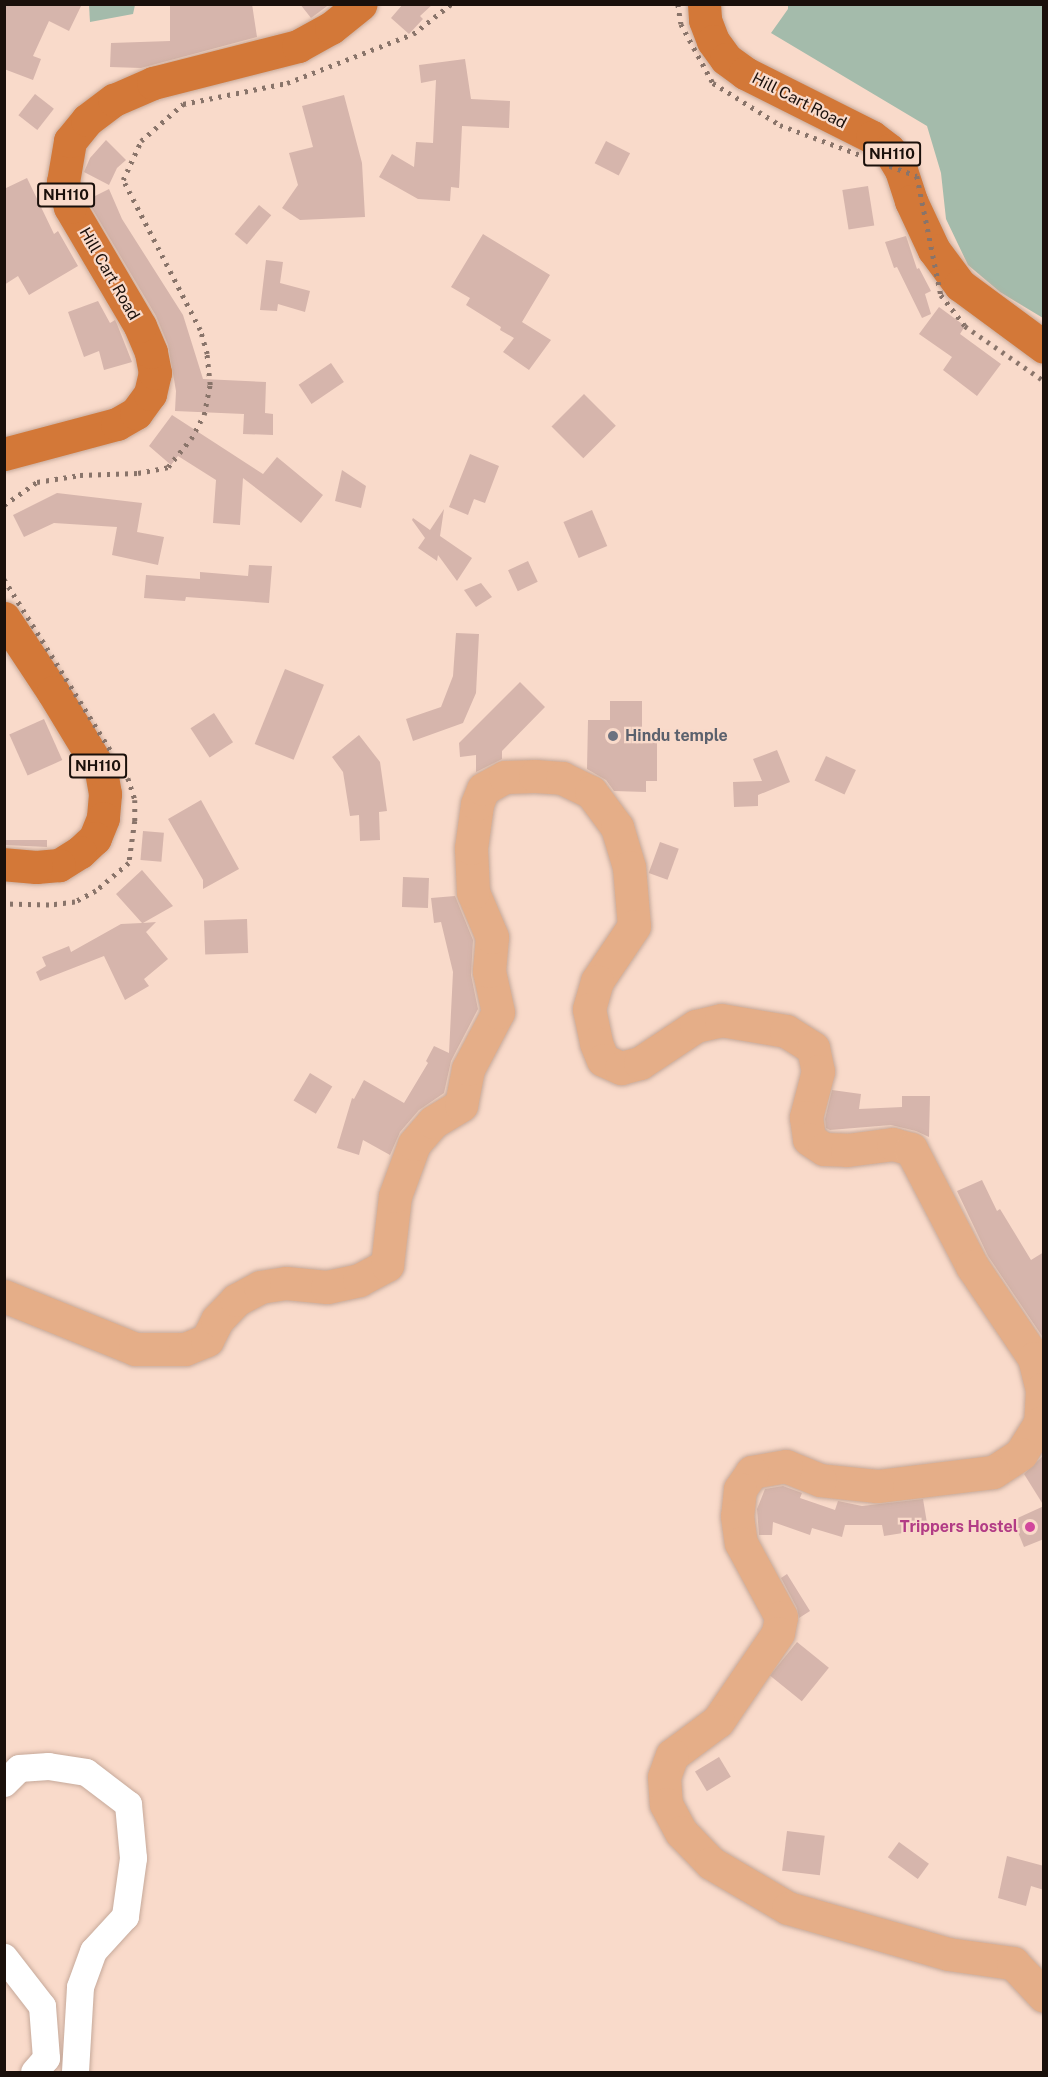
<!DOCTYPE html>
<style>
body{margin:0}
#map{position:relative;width:1048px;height:2077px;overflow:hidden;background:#f9daca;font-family:"Public Sans",sans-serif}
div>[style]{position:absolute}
.green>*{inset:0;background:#a4bbab}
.building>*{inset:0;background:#d6b5ac;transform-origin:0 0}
.roads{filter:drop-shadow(0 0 2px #c6a99a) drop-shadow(0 0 2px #c6a99a)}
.minor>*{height:27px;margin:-13.5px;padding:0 13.5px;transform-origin:13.5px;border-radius:13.5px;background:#fff}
.major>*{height:33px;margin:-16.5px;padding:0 16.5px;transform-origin:16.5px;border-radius:16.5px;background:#e5ae88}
.highway>*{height:33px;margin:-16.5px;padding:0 16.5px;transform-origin:16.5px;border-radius:16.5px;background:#d37838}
.rail>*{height:4.5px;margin-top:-2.25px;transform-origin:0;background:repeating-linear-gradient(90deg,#89746a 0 3px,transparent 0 9px)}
.dots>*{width:16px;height:16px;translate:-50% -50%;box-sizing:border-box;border:3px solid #f9daca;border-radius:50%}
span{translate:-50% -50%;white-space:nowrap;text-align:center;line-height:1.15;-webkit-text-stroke:4.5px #f9daca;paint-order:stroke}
.shield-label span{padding:2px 4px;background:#f9daca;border:2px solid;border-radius:4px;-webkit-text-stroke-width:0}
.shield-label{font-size:15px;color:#1a100b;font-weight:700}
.street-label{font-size:16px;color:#1a100b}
.worship-label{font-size:16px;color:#5b616d;font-weight:700}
.left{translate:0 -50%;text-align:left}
.hotel-label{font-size:16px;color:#b23c85;font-weight:700}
.right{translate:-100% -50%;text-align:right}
.frame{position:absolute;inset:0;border:6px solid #1a100b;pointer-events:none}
</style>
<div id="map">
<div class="green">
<i style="clip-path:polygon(89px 5px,89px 4px,135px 5px,133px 14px,90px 22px)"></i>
<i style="clip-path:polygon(788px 5px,1043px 5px,1043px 318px,1000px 292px,968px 265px,946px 219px,941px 173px,927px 126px,771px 33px,788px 9px)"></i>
</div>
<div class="building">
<i style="clip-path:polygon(4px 4px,82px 4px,69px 31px,49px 21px,33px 56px,41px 59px,33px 80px,4px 69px)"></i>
<i style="clip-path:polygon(170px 4px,252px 4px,257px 37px,141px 68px,110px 67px,111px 43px,170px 41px)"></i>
<i style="clip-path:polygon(300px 4px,330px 4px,311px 18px)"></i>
<i style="clip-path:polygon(403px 4px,433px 4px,420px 16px,423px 19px,409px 34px,391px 18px)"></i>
<i style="clip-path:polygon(465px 59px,471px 99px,510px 101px,509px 128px,462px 126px,459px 188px,451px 187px,450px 201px,418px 199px,379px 177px,392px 154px,414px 167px,416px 142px,433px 143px,436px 80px,421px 83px,419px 65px)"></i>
<i style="left:35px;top:94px;width:24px;height:27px;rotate:38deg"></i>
<i style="clip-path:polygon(344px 95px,362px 163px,365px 217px,300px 220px,282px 208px,298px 185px,289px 153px,313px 147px,302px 106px)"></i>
<i style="clip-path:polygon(106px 140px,126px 160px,117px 168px,109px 185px,84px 172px,90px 158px)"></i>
<i style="left:606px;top:141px;width:27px;height:25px;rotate:27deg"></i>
<i style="clip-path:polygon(27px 178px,54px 234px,58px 231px,78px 266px,29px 295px,18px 276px,4px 285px,4px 189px)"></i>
<i style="left:868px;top:186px;width:40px;height:26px;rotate:81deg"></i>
<i style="clip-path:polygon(109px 189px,122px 219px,183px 315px,203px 379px,266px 382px,265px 413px,273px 414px,273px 435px,243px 434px,244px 414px,175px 411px,176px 391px,168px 345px,156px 316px,87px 200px)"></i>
<i style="left:259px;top:205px;width:16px;height:38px;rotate:40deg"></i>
<i style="clip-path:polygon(483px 234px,550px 275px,522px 322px,551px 340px,529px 370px,503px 352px,514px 338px,500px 330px,501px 327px,466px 305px,470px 298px,451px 287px)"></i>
<i style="clip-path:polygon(906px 236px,917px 269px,919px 268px,931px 291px,925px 294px,931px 314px,922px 318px,897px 267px,894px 268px,885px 242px)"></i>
<i style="clip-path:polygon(266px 260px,283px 262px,280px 283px,310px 291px,305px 312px,278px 304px,277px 311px,260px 310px)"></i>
<i style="clip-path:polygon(98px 301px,110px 323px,115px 320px,117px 324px,132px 362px,104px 370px,99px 351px,84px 357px,68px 312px)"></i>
<i style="clip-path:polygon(939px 307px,965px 326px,960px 334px,1001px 364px,977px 396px,943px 370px,952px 357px,919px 334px)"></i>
<i style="left:331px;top:363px;width:23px;height:39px;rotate:56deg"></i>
<i style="left:584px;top:394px;width:45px;height:46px;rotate:45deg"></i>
<i style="clip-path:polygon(172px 415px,263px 474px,277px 457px,323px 495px,301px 523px,243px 478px,240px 525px,213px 523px,216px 480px,178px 456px,171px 465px,149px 446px)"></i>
<i style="clip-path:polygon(470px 454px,499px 466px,485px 503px,474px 499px,468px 515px,449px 507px)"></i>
<i style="clip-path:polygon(342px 470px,366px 486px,361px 508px,335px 501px)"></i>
<i style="clip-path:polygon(57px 493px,142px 503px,137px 532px,164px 537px,158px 565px,112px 555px,117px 527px,54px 523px,24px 537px,13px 515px)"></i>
<i style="clip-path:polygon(444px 509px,440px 536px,472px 558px,457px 581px,438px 555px,437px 561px,418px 548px,425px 538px,412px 520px,413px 518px,430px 530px)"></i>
<i style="left:592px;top:510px;width:39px;height:31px;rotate:67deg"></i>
<i style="left:528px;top:561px;width:23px;height:22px;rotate:65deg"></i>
<i style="clip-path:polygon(249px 565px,272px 566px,269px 603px,186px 597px,185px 601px,144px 598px,146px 575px,200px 579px,200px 572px,248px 576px)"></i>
<i style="clip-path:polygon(481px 583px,492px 597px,476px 607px,464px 590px)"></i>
<i style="clip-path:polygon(456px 633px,479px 634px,476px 693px,463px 723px,413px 741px,406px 719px,441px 707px,453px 676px)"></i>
<i style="left:285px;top:669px;width:42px;height:81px;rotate:22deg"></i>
<i style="clip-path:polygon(520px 682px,545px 707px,502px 751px,502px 759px,476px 772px,476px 755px,460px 757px,459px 743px)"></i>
<i style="clip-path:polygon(610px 701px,642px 701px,642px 734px,657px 734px,657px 781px,646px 781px,646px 792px,614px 791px,606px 780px,587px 769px,588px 720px,610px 720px)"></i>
<i style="left:214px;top:713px;width:35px;height:28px;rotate:57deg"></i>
<i style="left:44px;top:719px;width:45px;height:38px;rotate:66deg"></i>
<i style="clip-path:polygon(359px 735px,380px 762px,387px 811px,379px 812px,380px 840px,360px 841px,359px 815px,350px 816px,343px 772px,332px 757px)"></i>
<i style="clip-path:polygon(777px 750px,790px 782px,758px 795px,758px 806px,734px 807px,733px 782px,762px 781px,753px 759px)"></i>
<i style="left:826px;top:756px;width:33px;height:27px;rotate:25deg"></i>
<i style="clip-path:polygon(201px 800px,239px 869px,203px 889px,203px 880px,168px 819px)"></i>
<i style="left:143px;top:831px;width:21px;height:29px;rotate:5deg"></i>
<i style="clip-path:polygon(6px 840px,47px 840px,47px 847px,5px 845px)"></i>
<i style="left:660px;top:842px;width:20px;height:33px;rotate:20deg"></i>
<i style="clip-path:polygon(142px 870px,173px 906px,143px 923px,156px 922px,146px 932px,168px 959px,144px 979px,149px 986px,125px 1000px,104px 956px,40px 981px,36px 972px,46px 966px,42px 957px,69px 946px,71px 952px,121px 924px,142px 923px,116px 894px)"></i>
<i style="left:403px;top:877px;width:26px;height:30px;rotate:2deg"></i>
<i style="clip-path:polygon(455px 896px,473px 940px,471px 975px,478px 1009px,451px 1061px,444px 1093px,419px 1110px,400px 1132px,390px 1155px,363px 1140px,359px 1155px,337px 1148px,352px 1098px,354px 1099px,364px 1080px,404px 1103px,428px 1063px,426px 1061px,434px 1046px,449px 1053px,453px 972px,441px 922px,434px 923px,431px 898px)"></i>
<i style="left:247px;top:919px;width:34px;height:43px;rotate:88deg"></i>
<i style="left:310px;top:1073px;width:26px;height:32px;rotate:31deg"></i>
<i style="clip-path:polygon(832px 1090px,861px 1094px,859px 1109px,902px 1107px,902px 1096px,930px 1096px,929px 1137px,916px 1131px,891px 1125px,830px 1130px,826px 1128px,825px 1119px)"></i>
<i style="clip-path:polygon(982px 1180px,997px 1211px,1000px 1209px,1031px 1260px,1044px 1252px,1044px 1339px,988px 1256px,957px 1191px)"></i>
<i style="clip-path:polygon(1044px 1455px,1044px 1506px,1024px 1474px)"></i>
<i style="clip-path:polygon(783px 1486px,802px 1493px,800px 1498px,835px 1510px,838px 1501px,862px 1506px,923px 1499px,928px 1529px,884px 1536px,882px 1525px,845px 1525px,842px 1537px,812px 1528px,810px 1535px,773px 1522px,772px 1535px,759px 1535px,757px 1509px,765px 1489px)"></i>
<i style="clip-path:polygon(1044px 1506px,1044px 1539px,1024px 1547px,1013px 1520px)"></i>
<i style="clip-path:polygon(787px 1574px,810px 1611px,799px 1618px,797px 1608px,781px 1578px)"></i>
<i style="left:797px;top:1642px;width:41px;height:43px;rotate:39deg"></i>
<i style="left:719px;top:1757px;width:23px;height:28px;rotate:59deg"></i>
<i style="left:787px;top:1831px;width:38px;height:40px;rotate:7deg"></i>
<i style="left:899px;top:1842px;width:37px;height:19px;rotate:36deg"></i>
<i style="clip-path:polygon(1007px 1856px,1044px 1866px,1044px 1890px,1031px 1886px,1026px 1906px,998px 1898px)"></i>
</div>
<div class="roads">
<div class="minor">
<i style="left:4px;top:1783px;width:21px;rotate:-45deg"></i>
<i style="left:19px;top:1768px;width:29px;rotate:-4deg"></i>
<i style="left:48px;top:1766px;width:38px;rotate:9deg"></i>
<i style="left:86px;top:1772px;width:53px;rotate:37.3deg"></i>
<i style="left:128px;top:1804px;width:54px;rotate:84.7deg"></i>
<i style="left:133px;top:1858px;width:59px;rotate:97.9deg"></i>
<i style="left:125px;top:1916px;width:47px;rotate:132.4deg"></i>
<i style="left:93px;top:1951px;width:38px;rotate:110deg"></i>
<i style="left:80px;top:1987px;width:85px;rotate:93.4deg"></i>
<i style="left:4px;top:1957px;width:62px;rotate:52.2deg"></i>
<i style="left:42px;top:2006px;width:52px;rotate:85.6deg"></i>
<i style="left:46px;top:2058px;width:18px;rotate:131deg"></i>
</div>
<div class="major">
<i style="left:4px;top:1296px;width:141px;rotate:22deg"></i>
<i style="left:135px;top:1349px;width:50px"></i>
<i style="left:185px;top:1349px;width:24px;rotate:-22deg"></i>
<i style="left:207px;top:1340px;width:22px;rotate:-63deg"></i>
<i style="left:217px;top:1320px;width:28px;rotate:-46deg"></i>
<i style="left:236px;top:1300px;width:27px;rotate:-28deg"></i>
<i style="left:260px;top:1287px;width:26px;rotate:-9deg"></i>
<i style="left:286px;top:1283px;width:41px;rotate:5.6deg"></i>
<i style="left:327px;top:1287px;width:33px;rotate:-12deg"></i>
<i style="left:359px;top:1280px;width:32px;rotate:-28deg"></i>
<i style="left:387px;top:1265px;width:69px;rotate:-83.4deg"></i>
<i style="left:395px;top:1196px;width:55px;rotate:-69.9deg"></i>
<i style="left:414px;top:1144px;width:29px;rotate:-49deg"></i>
<i style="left:433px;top:1122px;width:33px;rotate:-31deg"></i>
<i style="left:461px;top:1105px;width:37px;rotate:-79deg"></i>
<i style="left:468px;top:1069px;width:64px;rotate:-62.2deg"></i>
<i style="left:498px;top:1012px;width:42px;rotate:-102.4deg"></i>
<i style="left:489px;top:971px;width:34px;rotate:-85deg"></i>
<i style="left:492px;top:937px;width:49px;rotate:-112.9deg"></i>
<i style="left:473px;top:892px;width:44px;rotate:-92.6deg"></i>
<i style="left:471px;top:848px;width:44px;rotate:-82.2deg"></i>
<i style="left:477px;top:804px;width:16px;rotate:-68deg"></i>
<i style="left:483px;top:789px;width:25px;rotate:-29deg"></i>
<i style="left:505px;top:777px;width:30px;rotate:-2deg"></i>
<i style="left:535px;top:776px;width:27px;rotate:4deg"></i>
<i style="left:562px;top:778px;width:32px;rotate:26deg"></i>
<i style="left:591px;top:792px;width:44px;rotate:53.4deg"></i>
<i style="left:617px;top:827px;width:42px;rotate:73.3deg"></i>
<i style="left:629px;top:867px;width:59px;rotate:85.2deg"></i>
<i style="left:634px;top:926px;width:66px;rotate:123.9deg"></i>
<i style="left:597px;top:981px;width:29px;rotate:106deg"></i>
<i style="left:589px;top:1009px;width:35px;rotate:78deg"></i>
<i style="left:596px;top:1043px;width:18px;rotate:68deg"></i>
<i style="left:603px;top:1060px;width:20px;rotate:24deg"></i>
<i style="left:621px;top:1068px;width:20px;rotate:-15deg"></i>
<i style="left:640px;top:1063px;width:67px;rotate:-33.5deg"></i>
<i style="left:696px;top:1026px;width:26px;rotate:-13deg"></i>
<i style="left:721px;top:1020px;width:66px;rotate:9.6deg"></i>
<i style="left:786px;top:1031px;width:32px;rotate:32deg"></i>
<i style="left:813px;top:1048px;width:24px;rotate:78deg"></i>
<i style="left:818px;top:1071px;width:48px;rotate:104.6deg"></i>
<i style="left:806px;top:1117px;width:22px;rotate:82deg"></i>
<i style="left:809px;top:1139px;width:18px;rotate:34deg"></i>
<i style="left:824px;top:1149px;width:23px;rotate:2deg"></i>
<i style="left:847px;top:1150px;width:46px;rotate:-7.4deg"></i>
<i style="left:893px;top:1144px;width:19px;rotate:16deg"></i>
<i style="left:911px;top:1149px;width:132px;rotate:62.5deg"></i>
<i style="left:972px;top:1266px;width:111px;rotate:56deg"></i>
<i style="left:1034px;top:1358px;width:32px;rotate:76deg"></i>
<i style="left:1042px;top:1389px;width:34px;rotate:93deg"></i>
<i style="left:1040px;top:1423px;width:36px;rotate:122deg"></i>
<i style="left:1021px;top:1454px;width:33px;rotate:147deg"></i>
<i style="left:993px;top:1472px;width:117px;rotate:173.1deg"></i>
<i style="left:877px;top:1486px;width:57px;rotate:-174deg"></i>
<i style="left:820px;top:1480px;width:37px;rotate:-158deg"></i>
<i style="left:786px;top:1466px;width:35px;rotate:170deg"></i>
<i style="left:752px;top:1472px;width:21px;rotate:125deg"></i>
<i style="left:740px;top:1489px;width:27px;rotate:96deg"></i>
<i style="left:737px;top:1516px;width:27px;rotate:82deg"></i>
<i style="left:741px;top:1543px;width:84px;rotate:61.6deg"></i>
<i style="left:781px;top:1617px;width:16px;rotate:101deg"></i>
<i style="left:778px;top:1633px;width:107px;rotate:124.3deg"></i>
<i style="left:718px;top:1721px;width:57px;rotate:143.5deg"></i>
<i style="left:672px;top:1755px;width:23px;rotate:110deg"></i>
<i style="left:664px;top:1777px;width:27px;rotate:86deg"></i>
<i style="left:666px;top:1804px;width:32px;rotate:62deg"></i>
<i style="left:681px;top:1832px;width:43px;rotate:45.9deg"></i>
<i style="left:711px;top:1863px;width:89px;rotate:30.3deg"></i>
<i style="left:788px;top:1908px;width:166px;rotate:16deg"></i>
<i style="left:948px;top:1954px;width:66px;rotate:7.9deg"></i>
<i style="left:1013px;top:1963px;width:45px;rotate:46.8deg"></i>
</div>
<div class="highway">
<i style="left:704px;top:4px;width:16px;rotate:86deg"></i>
<i style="left:705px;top:20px;width:22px;rotate:69deg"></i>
<i style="left:713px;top:41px;width:22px;rotate:54deg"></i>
<i style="left:726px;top:59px;width:24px;rotate:36deg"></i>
<i style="left:745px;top:73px;width:142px;rotate:26.7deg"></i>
<i style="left:872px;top:137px;width:21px;rotate:37deg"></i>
<i style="left:889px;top:150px;width:23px;rotate:59deg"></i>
<i style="left:901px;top:170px;width:33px;rotate:72deg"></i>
<i style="left:911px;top:201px;width:54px;rotate:64.9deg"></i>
<i style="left:934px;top:250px;width:44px;rotate:53.4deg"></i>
<i style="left:960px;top:285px;width:104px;rotate:36.4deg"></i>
<i style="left:4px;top:454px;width:117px;rotate:-14.9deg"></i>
<i style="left:117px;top:424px;width:22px;rotate:-30deg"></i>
<i style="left:136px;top:413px;width:24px;rotate:-54deg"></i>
<i style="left:150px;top:394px;width:22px;rotate:-77deg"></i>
<i style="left:155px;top:373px;width:21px;rotate:-101deg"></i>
<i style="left:151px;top:352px;width:28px;rotate:-113deg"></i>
<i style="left:140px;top:326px;width:138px;rotate:-120.5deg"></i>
<i style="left:70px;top:207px;width:26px;rotate:-106deg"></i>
<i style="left:63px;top:182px;width:42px;rotate:-80.3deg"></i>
<i style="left:70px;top:141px;width:27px;rotate:-51deg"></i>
<i style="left:87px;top:120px;width:34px;rotate:-37deg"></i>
<i style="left:114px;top:100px;width:43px;rotate:-23.6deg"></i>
<i style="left:153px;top:83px;width:150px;rotate:-14.3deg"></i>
<i style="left:298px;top:46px;width:38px;rotate:-29deg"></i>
<i style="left:331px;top:28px;width:38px;rotate:-39deg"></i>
<i style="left:4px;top:618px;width:89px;rotate:56.5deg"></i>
<i style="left:53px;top:692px;width:92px;rotate:58.7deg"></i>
<i style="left:101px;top:771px;width:23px;rotate:80deg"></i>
<i style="left:105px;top:794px;width:24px;rotate:95deg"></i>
<i style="left:103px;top:818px;width:22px;rotate:112deg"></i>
<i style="left:95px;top:838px;width:21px;rotate:137deg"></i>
<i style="left:80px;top:852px;width:25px;rotate:148deg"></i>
<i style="left:59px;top:865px;width:23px;rotate:175deg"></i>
<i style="left:36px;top:867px;width:32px;rotate:-175deg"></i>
</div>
</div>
<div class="rail">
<i style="left:678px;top:4px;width:20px;rotate:81deg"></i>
<i style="left:681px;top:24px;width:67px;rotate:61.5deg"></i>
<i style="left:713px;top:83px;width:79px;rotate:32.1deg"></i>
<i style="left:780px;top:125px;width:146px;rotate:20.4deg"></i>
<i style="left:917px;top:176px;width:121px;rotate:78.6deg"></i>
<i style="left:941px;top:295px;width:39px;rotate:52deg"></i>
<i style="left:965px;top:326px;width:96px;rotate:34.8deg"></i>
<i style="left:4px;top:505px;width:40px;rotate:-34.9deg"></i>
<i style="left:37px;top:482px;width:44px;rotate:-9.2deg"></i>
<i style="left:80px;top:475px;width:58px;rotate:-2deg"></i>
<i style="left:138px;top:473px;width:31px;rotate:-11deg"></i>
<i style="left:168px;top:467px;width:36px;rotate:-51deg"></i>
<i style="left:191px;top:439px;width:27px;rotate:-62deg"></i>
<i style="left:204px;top:415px;width:31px;rotate:-79deg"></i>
<i style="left:210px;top:385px;width:31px;rotate:-96deg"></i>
<i style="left:207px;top:354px;width:25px;rotate:-106deg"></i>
<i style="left:200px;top:330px;width:169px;rotate:-117.2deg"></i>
<i style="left:123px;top:180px;width:43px;rotate:-65.2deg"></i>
<i style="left:141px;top:141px;width:56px;rotate:-41.4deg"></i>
<i style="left:183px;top:104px;width:106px;rotate:-11.4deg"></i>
<i style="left:287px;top:83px;width:135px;rotate:-21.3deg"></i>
<i style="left:413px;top:34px;width:48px;rotate:-38.3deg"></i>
<i style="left:4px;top:579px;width:234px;rotate:58.1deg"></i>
<i style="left:128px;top:778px;width:23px;rotate:72deg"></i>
<i style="left:135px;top:800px;width:21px;rotate:90deg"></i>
<i style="left:135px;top:821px;width:42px;rotate:98.1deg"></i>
<i style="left:129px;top:863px;width:43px;rotate:139.7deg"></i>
<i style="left:96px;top:891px;width:24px;rotate:152deg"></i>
<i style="left:75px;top:902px;width:26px;rotate:173deg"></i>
<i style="left:49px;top:905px;width:45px;rotate:-178.7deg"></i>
</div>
<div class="dots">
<i style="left:613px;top:736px;background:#6b7280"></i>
<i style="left:1030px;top:1527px;background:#d1479c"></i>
</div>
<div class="shield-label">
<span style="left:892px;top:154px">NH110</span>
<span style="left:66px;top:195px">NH110</span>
<span style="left:98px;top:766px">NH110</span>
</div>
<div class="street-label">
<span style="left:799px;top:101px;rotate:27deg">Hill Cart Road</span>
<span style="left:109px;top:274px;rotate:60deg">Hill Cart Road</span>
</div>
<div class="worship-label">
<span class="left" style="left:625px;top:736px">Hindu temple</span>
</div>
<div class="hotel-label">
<span class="right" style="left:1018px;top:1527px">Trippers Hostel</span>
</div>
<div class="frame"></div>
</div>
